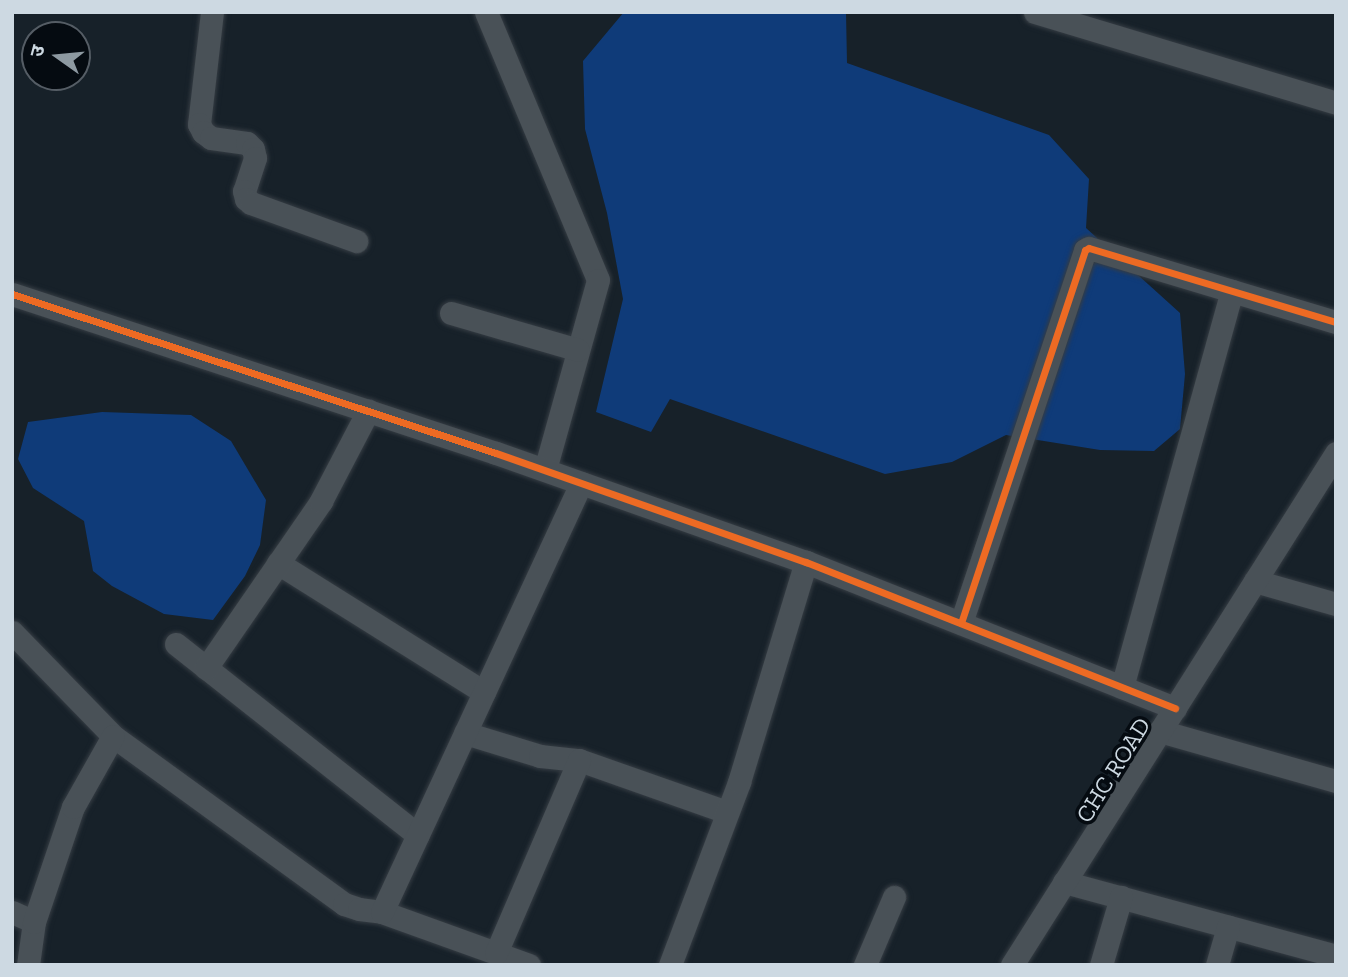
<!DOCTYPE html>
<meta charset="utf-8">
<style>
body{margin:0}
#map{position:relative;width:1348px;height:977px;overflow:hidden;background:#172129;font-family:"Zilla Slab","Noto Sans Devanagari",serif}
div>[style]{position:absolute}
.water>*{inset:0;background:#0f3b79}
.roads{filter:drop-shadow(0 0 2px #353c43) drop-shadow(0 0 2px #353c43)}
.minor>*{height:23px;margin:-11.5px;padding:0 11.5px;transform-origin:11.5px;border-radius:11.5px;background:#495157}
.cycleway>*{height:7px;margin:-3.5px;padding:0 3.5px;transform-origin:3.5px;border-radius:3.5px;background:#ed6a23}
span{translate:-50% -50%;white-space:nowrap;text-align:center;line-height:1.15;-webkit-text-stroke:7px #050b11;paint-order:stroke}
.street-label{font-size:24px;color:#cdd9e2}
.frame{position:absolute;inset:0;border:14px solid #cdd9e2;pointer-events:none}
.north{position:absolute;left:21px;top:21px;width:70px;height:70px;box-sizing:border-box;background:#050b11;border:2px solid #555d65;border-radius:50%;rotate:285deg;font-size:19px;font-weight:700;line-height:28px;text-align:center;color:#cdd9e2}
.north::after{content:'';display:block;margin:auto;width:24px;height:32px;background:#8d99a1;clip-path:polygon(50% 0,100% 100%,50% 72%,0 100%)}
</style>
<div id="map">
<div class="water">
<i style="clip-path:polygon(624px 12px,846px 12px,847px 63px,1049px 135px,1089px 179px,1086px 228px,1180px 313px,1185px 374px,1180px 429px,1154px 451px,1100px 450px,1006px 435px,952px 462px,885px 474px,670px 399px,651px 432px,596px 412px,623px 299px,607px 213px,585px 129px,583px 61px)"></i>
<i style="clip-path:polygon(102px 412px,191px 415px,231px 441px,266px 500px,260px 545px,245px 576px,213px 620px,164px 614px,112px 586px,93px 571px,84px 521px,33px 488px,18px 459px,28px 422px)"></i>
</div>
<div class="roads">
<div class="minor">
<i style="left:212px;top:12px;width:113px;rotate:96.6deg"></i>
<i style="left:199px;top:124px;width:9px;rotate:63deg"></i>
<i style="left:203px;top:132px;width:10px;rotate:37deg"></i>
<i style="left:211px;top:138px;width:36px;rotate:8deg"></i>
<i style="left:247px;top:143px;width:8px;rotate:45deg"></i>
<i style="left:253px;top:149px;width:9px;rotate:77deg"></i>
<i style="left:255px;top:158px;width:35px;rotate:108deg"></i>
<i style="left:244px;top:191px;width:8px;rotate:76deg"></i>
<i style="left:246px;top:199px;width:6px;rotate:39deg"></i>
<i style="left:251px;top:203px;width:112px;rotate:19.9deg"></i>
<i style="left:486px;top:12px;width:290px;rotate:67.3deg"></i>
<i style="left:598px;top:280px;width:197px;rotate:105.6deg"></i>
<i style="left:1035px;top:12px;width:314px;rotate:16.8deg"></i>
<i style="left:12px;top:294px;width:509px;rotate:18.19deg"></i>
<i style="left:496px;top:453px;width:329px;rotate:19.4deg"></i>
<i style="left:806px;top:562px;width:397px;rotate:21.6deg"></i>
<i style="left:451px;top:313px;width:132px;rotate:16.2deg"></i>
<i style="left:278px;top:563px;width:243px;rotate:32.1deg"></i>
<i style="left:1255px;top:581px;width:84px;rotate:15.9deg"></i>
<i style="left:961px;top:623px;width:393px;rotate:-71.6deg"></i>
<i style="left:1085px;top:250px;width:4px;rotate:-27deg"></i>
<i style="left:1089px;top:248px;width:258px;rotate:16.7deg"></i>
<i style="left:12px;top:632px;width:145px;rotate:45.8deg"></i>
<i style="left:113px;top:736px;width:286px;rotate:36deg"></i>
<i style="left:344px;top:904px;width:16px;rotate:18deg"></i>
<i style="left:359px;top:909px;width:23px;rotate:7deg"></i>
<i style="left:382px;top:912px;width:156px;rotate:19.8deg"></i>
<i style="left:176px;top:644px;width:308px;rotate:38.3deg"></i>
<i style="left:206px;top:668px;width:203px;rotate:-55.4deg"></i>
<i style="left:321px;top:501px;width:102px;rotate:-62.4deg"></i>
<i style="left:1122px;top:687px;width:411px;rotate:-74.5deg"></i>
<i style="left:1160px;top:731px;width:183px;rotate:15.9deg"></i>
<i style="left:465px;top:733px;width:78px;rotate:17deg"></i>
<i style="left:540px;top:756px;width:39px;rotate:6deg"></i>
<i style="left:579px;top:760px;width:157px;rotate:19.4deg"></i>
<i style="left:1064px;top:882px;width:282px;rotate:15.2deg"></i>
<i style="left:12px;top:912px;width:24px;rotate:24deg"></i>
<i style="left:382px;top:912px;width:473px;rotate:-65.1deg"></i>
<i style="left:496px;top:953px;width:210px;rotate:-66.7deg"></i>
<i style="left:28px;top:965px;width:43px;rotate:-82.1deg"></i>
<i style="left:34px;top:922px;width:121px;rotate:-71.3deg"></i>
<i style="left:73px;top:807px;width:81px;rotate:-60.6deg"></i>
<i style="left:670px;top:965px;width:196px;rotate:-69.3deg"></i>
<i style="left:739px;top:782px;width:230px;rotate:-73.1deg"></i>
<i style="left:865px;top:965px;width:74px;rotate:-66.9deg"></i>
<i style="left:1012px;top:965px;width:606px;rotate:-57.67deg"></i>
<i style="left:1101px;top:965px;width:71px;rotate:-73.6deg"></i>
<i style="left:1217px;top:965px;width:40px;rotate:-74deg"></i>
</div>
</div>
<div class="cycleway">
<i style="left:12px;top:294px;width:509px;rotate:18.19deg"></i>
<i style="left:496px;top:453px;width:329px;rotate:19.4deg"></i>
<i style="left:806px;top:562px;width:397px;rotate:21.6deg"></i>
<i style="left:961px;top:623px;width:393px;rotate:-71.6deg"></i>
<i style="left:1085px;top:250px;width:4px;rotate:-27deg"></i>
<i style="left:1089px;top:248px;width:258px;rotate:16.7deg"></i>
</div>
<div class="street-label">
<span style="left:1113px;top:770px;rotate:-58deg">CHC ROAD</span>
</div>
<div class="frame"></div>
<div class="north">उ</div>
</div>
